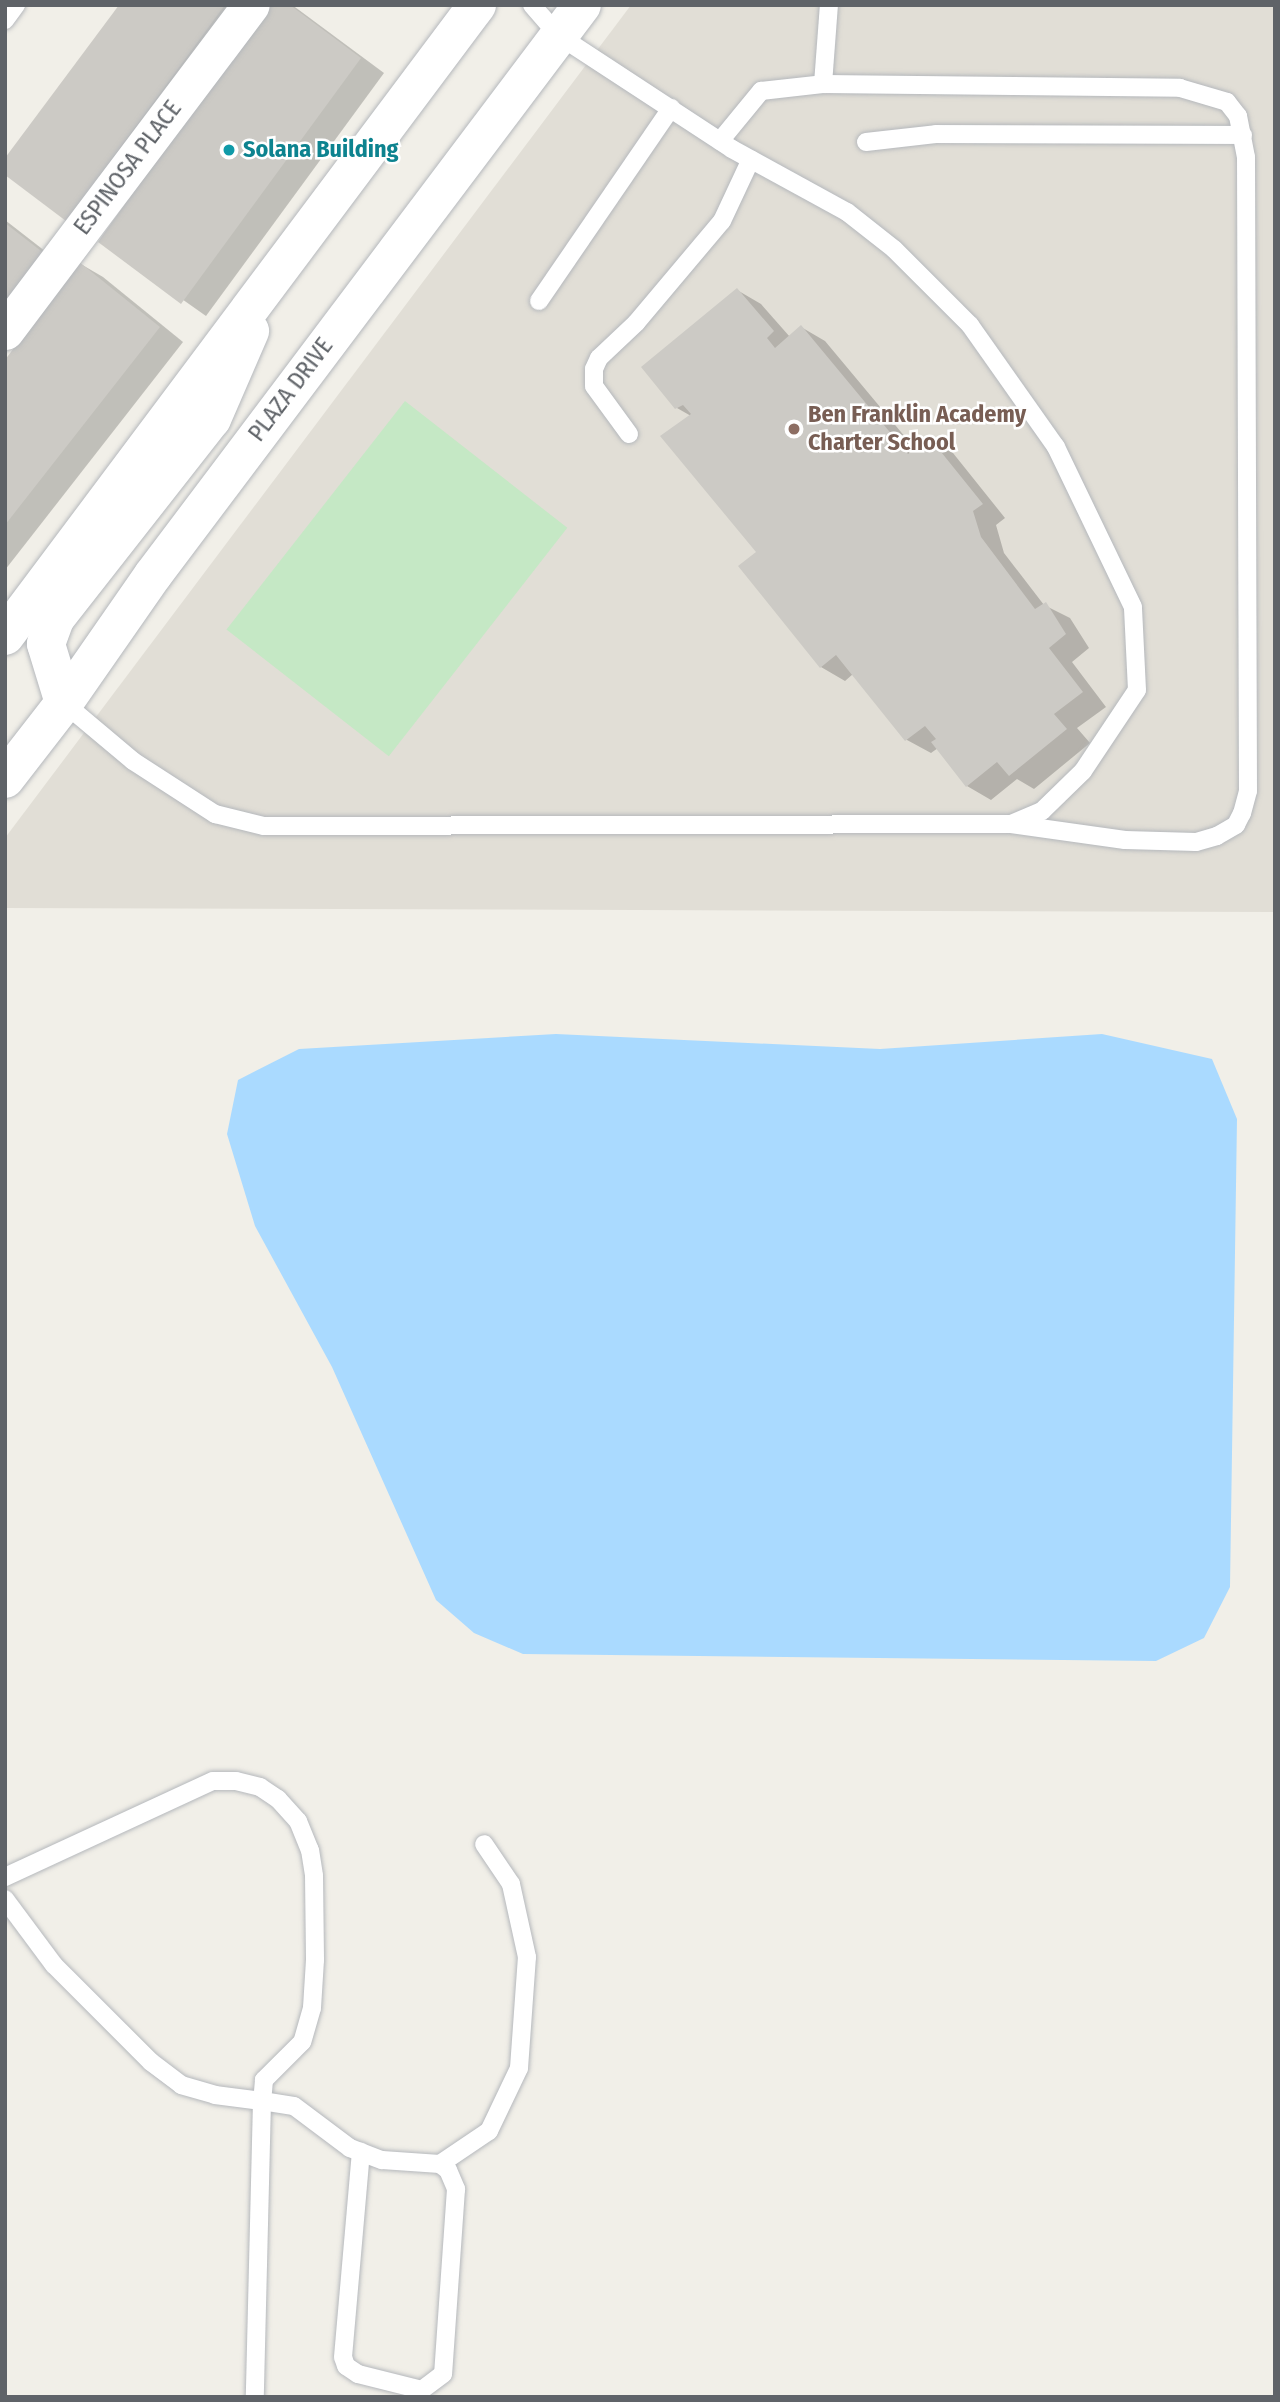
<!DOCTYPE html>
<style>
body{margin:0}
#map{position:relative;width:1280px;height:2402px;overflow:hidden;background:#f1efe8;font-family:"Fira Sans Condensed",sans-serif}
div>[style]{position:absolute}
.education>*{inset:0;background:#e1ded6}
.green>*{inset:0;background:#c5e8c5;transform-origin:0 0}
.water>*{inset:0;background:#aadaff}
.shadow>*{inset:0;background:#0003}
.building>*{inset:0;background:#cccac5}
.roads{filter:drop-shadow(0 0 2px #b5b8bc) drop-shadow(0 0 2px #b5b8bc)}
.service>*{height:18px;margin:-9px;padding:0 9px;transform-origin:9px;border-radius:9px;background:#fff}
.minor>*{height:37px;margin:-18.5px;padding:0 18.5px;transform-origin:18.5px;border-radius:18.5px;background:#fff}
.tertiary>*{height:38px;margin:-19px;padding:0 19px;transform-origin:19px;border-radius:19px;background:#fff}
.dots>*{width:19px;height:19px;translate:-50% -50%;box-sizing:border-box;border:4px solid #fff;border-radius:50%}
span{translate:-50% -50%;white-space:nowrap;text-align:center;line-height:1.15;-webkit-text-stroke:5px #fff;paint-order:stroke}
.culture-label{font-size:24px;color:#0d838f;font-weight:700}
.left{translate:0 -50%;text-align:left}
.street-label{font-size:24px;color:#5f6368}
.education-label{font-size:24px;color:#785e54;font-weight:700}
.frame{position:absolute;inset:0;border:7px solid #5f6368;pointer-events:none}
</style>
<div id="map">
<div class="education">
<i style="clip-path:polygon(631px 5px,1275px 5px,1275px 912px,5px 908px,5px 838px)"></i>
</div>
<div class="green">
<i style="left:405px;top:401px;width:206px;height:290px;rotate:38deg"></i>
</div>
<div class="water">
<i style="clip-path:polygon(556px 1034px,880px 1049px,1102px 1034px,1212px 1059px,1237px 1119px,1230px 1587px,1204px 1638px,1156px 1661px,523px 1654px,474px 1633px,436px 1600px,332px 1367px,255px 1226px,227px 1134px,238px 1080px,299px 1049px)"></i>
</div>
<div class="shadow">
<i style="clip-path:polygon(121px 5px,259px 5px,67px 220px)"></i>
<i style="clip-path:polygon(268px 5px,292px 5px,299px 10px,384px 73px,206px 316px,101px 242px)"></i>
<i style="clip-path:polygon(5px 220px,68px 269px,5px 350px)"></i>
<i style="clip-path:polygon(79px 263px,103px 277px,183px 342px,5px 570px,5px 363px)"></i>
<i style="clip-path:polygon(737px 290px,761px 304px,790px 337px,801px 327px,825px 341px,916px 450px,929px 439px,953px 453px,1005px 518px,996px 525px,1004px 553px,1044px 605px,1070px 618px,1089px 648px,1072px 662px,1106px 707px,1077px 728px,1090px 743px,1034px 789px,1017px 779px,991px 800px,967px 786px,938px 748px,931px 753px,907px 740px,853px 674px,845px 681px,821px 667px,741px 567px,758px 553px,691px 416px,677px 408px)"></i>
</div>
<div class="building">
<i style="clip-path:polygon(119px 5px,225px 5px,66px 221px,5px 175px,5px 158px)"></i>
<i style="clip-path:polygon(266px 5px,290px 5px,361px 58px,181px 304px,98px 242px)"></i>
<i style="clip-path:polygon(5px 223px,45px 254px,5px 306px)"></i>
<i style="clip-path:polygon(78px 261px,160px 327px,5px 525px,5px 360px)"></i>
<i style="clip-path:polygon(737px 288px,774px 331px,767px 338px,775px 348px,801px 325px,908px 454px,929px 437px,983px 504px,973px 511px,981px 537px,1035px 609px,1046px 602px,1066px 634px,1049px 648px,1083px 692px,1054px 714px,1067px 729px,1009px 776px,997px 762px,966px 787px,931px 742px,936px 739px,925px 726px,905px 741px,836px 655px,820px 668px,738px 566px,756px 552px,660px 436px,691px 414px,683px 405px,675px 409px,641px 367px)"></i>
</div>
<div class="roads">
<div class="service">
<i style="left:5px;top:20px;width:19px;rotate:-54deg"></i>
<i style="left:823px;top:84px;width:79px;rotate:-85.7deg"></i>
<i style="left:720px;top:141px;width:65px;rotate:-50.6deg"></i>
<i style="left:761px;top:91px;width:62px;rotate:-6.4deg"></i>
<i style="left:823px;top:84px;width:357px;rotate:0.6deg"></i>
<i style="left:1180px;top:88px;width:49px;rotate:16.6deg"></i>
<i style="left:1227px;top:102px;width:18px;rotate:52deg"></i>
<i style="left:1238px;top:116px;width:42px;rotate:79deg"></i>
<i style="left:1246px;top:157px;width:634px;rotate:89.82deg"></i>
<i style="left:1248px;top:791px;width:23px;rotate:105deg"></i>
<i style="left:1242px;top:813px;width:13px;rotate:117deg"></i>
<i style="left:1236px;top:825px;width:22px;rotate:150deg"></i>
<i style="left:1217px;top:836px;width:22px;rotate:164deg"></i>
<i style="left:1196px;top:842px;width:71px;rotate:-178.4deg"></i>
<i style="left:1125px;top:840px;width:115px;rotate:-172deg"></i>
<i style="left:866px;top:142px;width:70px;rotate:-6.5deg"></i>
<i style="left:936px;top:134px;width:307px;rotate:0.2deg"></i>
<i style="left:539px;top:301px;width:234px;rotate:-55.6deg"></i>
<i style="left:629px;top:434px;width:59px;rotate:-126.1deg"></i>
<i style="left:594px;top:386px;width:17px;rotate:-90deg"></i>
<i style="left:594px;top:369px;width:12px;rotate:-66deg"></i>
<i style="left:599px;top:358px;width:51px;rotate:-43.4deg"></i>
<i style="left:636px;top:323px;width:133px;rotate:-49.9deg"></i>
<i style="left:722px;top:221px;width:68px;rotate:-64.9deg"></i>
<i style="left:64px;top:703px;width:90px;rotate:40deg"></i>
<i style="left:133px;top:761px;width:98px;rotate:32.9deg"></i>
<i style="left:215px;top:814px;width:50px;rotate:13.8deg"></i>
<i style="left:264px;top:826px;width:747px;rotate:-0.15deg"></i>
<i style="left:1011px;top:824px;width:34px;rotate:-23deg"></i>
<i style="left:1042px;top:811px;width:57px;rotate:-44.3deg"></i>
<i style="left:1083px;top:771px;width:97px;rotate:-56.3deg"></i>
<i style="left:1137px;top:690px;width:83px;rotate:-92.8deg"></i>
<i style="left:1133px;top:607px;width:178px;rotate:-115.7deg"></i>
<i style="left:1056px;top:447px;width:149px;rotate:-125.2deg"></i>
<i style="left:970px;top:325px;width:107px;rotate:-135deg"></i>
<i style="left:894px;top:249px;width:60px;rotate:-141.8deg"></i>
<i style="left:847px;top:212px;width:131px;rotate:-151.3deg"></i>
<i style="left:732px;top:149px;width:207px;rotate:-146.8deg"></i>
<i style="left:559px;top:36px;width:41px;rotate:-131.1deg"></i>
<i style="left:5px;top:1877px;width:229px;rotate:-24.8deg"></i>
<i style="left:213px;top:1781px;width:23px"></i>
<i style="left:236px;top:1781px;width:25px;rotate:14deg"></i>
<i style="left:260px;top:1787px;width:22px;rotate:34deg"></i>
<i style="left:278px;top:1799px;width:30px;rotate:48deg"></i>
<i style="left:298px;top:1821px;width:31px;rotate:68deg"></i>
<i style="left:310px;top:1850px;width:26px;rotate:81deg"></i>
<i style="left:314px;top:1876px;width:84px;rotate:89.3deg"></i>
<i style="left:315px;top:1960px;width:48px;rotate:93.6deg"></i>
<i style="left:312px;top:2008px;width:35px;rotate:106deg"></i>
<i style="left:302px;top:2042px;width:54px;rotate:135deg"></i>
<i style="left:264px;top:2080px;width:21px;rotate:95deg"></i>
<i style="left:262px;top:2101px;width:32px;rotate:9deg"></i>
<i style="left:294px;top:2106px;width:70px;rotate:36.9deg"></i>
<i style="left:350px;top:2148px;width:34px;rotate:21deg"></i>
<i style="left:382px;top:2160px;width:58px;rotate:3.9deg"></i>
<i style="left:440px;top:2164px;width:10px;rotate:37deg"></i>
<i style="left:448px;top:2170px;width:21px;rotate:67deg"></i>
<i style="left:456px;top:2189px;width:185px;rotate:94deg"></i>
<i style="left:443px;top:2374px;width:26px;rotate:143deg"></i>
<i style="left:422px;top:2390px;width:66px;rotate:-166deg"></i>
<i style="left:358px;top:2374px;width:14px;rotate:-146deg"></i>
<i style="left:346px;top:2366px;width:9px;rotate:-108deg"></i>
<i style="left:343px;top:2357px;width:206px;rotate:-85deg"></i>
<i style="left:5px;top:1899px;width:82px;rotate:53.4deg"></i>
<i style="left:54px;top:1965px;width:137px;rotate:45deg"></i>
<i style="left:151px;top:2062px;width:38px;rotate:37deg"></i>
<i style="left:181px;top:2085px;width:35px;rotate:16deg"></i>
<i style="left:215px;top:2095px;width:47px;rotate:7.3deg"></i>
<i style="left:262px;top:2101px;width:296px;rotate:91.4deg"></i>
<i style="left:440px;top:2164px;width:59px;rotate:-34deg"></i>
<i style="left:489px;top:2131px;width:70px;rotate:-64.5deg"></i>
<i style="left:519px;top:2068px;width:111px;rotate:-85.9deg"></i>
<i style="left:527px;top:1957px;width:75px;rotate:-102.4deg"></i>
<i style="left:511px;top:1884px;width:48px;rotate:-124deg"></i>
</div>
<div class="minor">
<i style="left:5px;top:331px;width:408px;rotate:-53deg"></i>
</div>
<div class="tertiary">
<i style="left:5px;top:636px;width:788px;rotate:-53.2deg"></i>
<i style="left:64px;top:703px;width:62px;rotate:-107deg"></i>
<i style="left:46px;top:644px;width:27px;rotate:-70deg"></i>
<i style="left:55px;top:619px;width:254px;rotate:-51.9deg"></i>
<i style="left:212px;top:419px;width:96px;rotate:-66.6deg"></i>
<i style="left:5px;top:779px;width:96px;rotate:-52.2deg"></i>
<i style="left:64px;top:703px;width:156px;rotate:-55.2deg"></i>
<i style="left:153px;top:575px;width:713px;rotate:-53.03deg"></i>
</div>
</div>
<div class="dots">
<i style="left:229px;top:150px;background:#0f9aa8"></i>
<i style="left:794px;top:429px;background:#8d6e63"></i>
</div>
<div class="culture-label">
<span class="left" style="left:243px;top:150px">Solana Building</span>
</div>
<div class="street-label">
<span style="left:128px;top:168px;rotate:-53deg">ESPINOSA PLACE</span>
<span style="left:291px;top:390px;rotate:-53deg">PLAZA DRIVE</span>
</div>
<div class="education-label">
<span class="left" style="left:808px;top:429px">Ben Franklin Academy<br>Charter School</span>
</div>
<div class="frame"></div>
</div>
